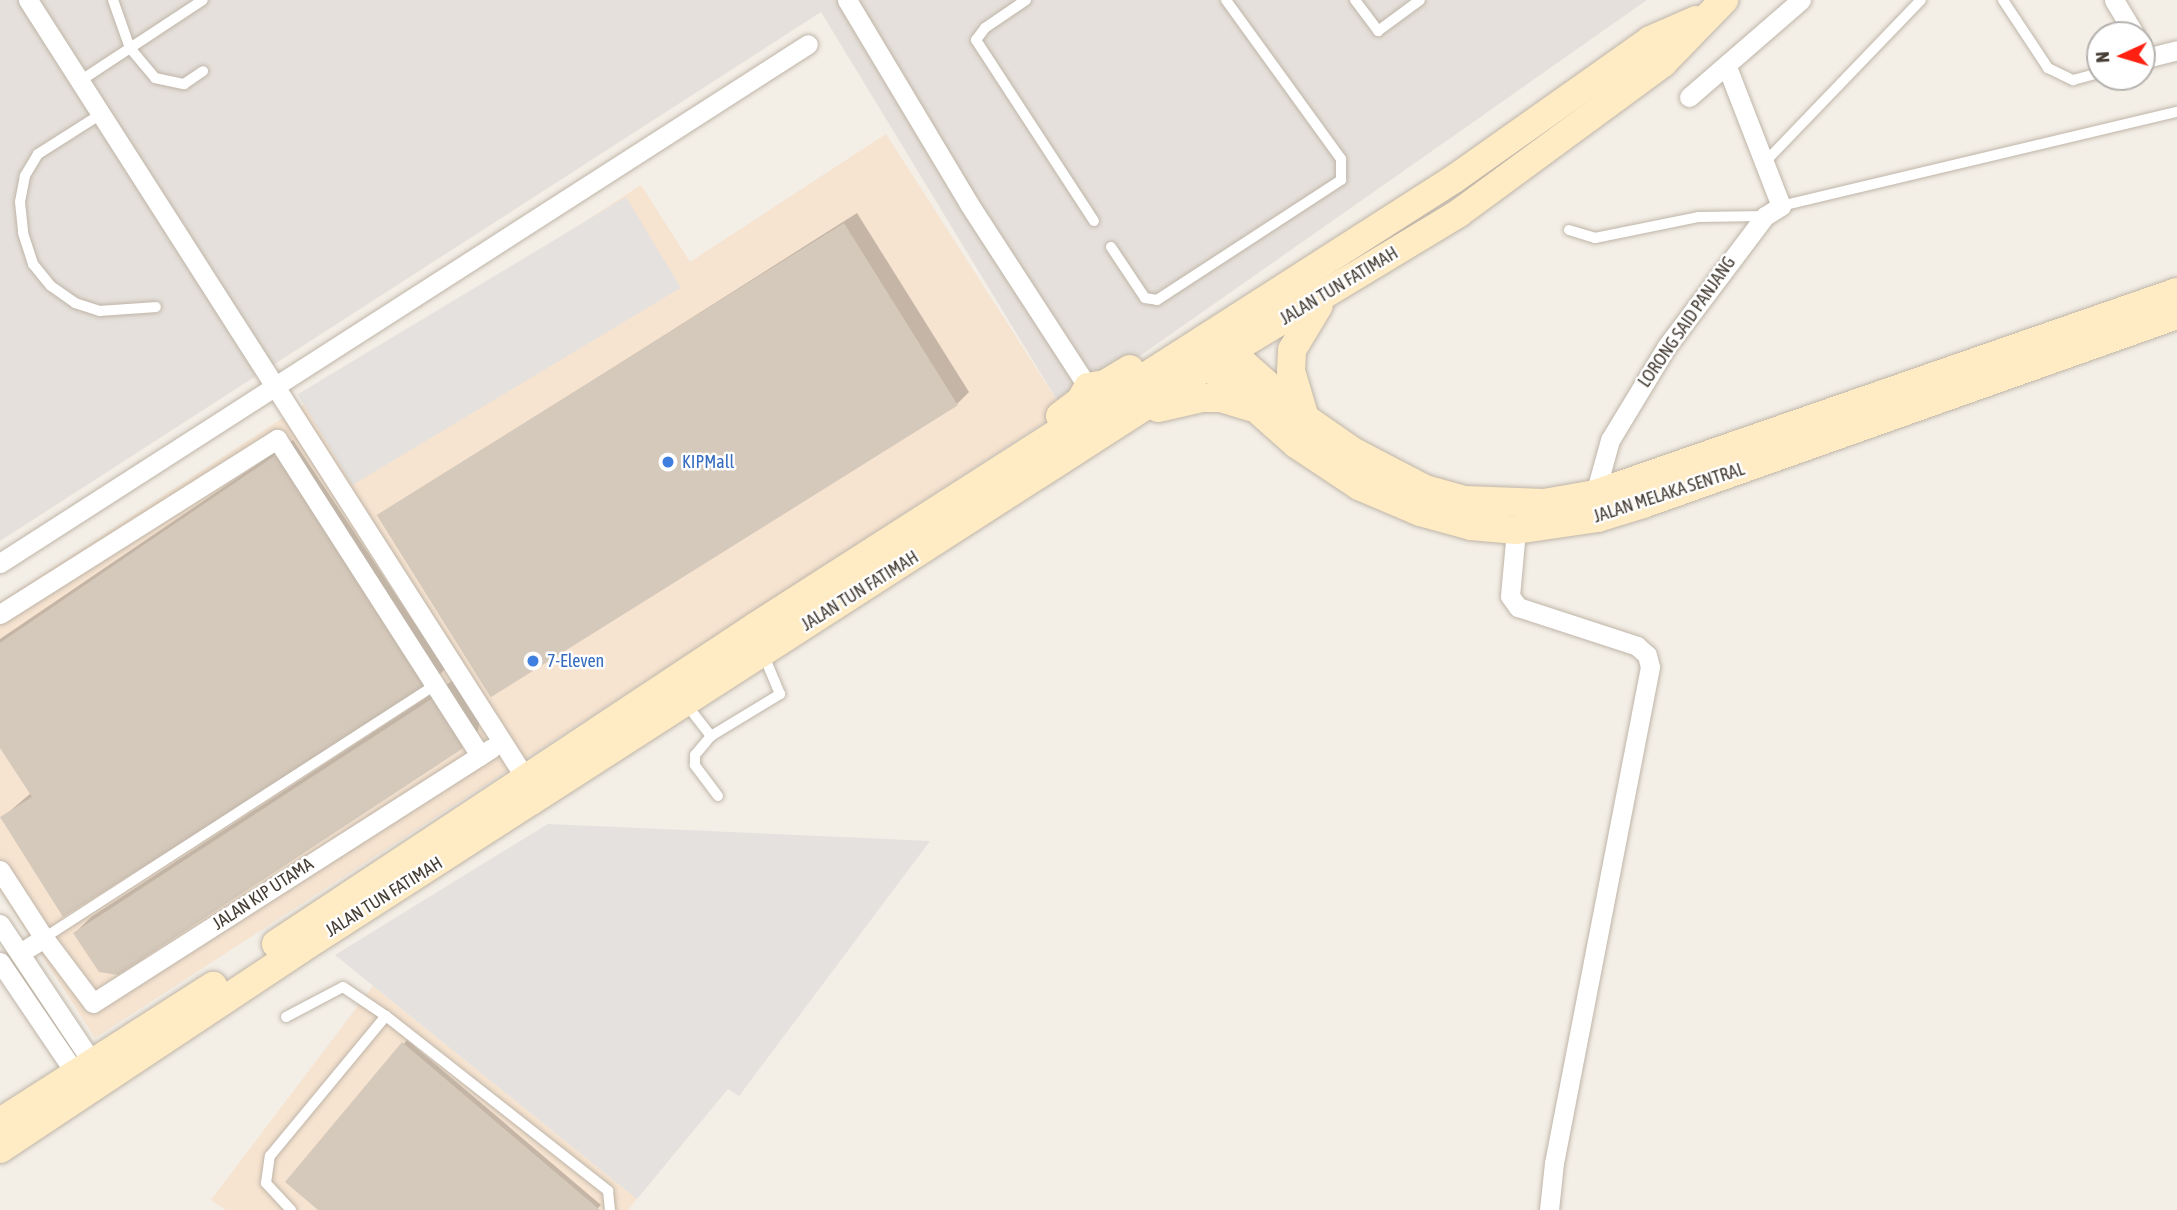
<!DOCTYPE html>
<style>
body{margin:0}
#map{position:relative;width:2177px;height:1210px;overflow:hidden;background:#f3eee6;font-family:"Asap Condensed",sans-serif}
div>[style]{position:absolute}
.commercial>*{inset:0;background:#f6e3d0}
.industrial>*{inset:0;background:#e5e0db}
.parking>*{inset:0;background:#e4e1de;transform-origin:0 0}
.shadow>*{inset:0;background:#0003}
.building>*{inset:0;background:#d5c9bb;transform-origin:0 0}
.roads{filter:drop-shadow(0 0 2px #bfb5a8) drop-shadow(0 0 2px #bfb5a8)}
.lane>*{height:10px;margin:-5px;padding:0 5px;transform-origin:5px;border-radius:5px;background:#fff}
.street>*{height:19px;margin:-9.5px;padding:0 9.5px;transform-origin:9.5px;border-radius:9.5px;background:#fff}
.secondary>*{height:28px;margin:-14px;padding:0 14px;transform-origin:14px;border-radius:14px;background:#ffebc4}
.dots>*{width:19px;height:19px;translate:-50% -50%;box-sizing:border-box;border:4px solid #fff;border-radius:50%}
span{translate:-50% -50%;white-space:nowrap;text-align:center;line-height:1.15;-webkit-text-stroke:5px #fff;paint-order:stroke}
.street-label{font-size:18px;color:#463e35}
.shop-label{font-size:18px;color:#366cbe}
.left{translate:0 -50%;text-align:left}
.north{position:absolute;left:2086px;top:21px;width:70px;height:70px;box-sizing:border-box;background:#fff;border:2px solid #b5b2ae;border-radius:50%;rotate:266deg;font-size:19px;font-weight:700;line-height:28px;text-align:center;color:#463e35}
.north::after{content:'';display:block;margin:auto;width:24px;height:32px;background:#ff2011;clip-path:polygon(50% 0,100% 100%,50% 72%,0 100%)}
</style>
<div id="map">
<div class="commercial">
<i style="clip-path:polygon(886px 134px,1063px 410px,95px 1038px,0 890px,0 602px,641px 185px,690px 262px)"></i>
<i style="clip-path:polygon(373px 986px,637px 1199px,628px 1210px,226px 1210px,211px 1200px)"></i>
</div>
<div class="industrial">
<i style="clip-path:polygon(0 0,1647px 0,1063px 410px,821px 12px,0 541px)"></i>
</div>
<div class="parking">
<i style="left:626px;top:197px;width:106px;height:383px;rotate:59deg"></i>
<i style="clip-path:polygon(548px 824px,930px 841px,739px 1096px,728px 1089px,637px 1199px,335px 955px)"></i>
</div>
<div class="shadow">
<i style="clip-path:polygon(857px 213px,969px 392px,957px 404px,381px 519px,393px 507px)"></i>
<i style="clip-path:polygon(293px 440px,445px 669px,429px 685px,3px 817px,31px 793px,0 746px,0 639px)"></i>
<i style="clip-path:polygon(455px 679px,480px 718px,478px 731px,461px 748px,75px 933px,91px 917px)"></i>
<i style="clip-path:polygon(407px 1040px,601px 1205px,596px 1210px,320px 1210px,288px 1182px)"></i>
</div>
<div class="building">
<i style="left:844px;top:223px;width:215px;height:551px;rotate:58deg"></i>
<i style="clip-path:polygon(277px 454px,430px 687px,63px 917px,0 817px,32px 797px,0 748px,0 643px)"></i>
<i style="clip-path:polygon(439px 694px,465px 734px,462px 749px,118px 975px,99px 972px,73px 933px)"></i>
<i style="clip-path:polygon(402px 1042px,600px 1210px,318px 1210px,285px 1182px)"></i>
</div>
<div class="roads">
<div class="lane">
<i style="left:113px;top:0;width:51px;rotate:70.5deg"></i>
<i style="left:130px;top:48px;width:39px;rotate:50deg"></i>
<i style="left:155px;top:78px;width:30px;rotate:12deg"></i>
<i style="left:184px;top:84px;width:23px;rotate:-34deg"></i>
<i style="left:1026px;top:0;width:50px;rotate:145.7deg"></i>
<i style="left:985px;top:28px;width:15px;rotate:127deg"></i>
<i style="left:976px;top:40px;width:216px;rotate:56.9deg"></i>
<i style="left:1355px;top:0;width:39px;rotate:53deg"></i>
<i style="left:1378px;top:31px;width:52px;rotate:-36.4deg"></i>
<i style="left:2003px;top:0;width:82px;rotate:56.5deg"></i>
<i style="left:2048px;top:68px;width:28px;rotate:26deg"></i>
<i style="left:2073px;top:80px;width:28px;rotate:-15deg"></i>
<i style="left:80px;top:81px;width:147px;rotate:-33.4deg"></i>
<i style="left:101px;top:114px;width:75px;rotate:147.6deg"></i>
<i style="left:38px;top:154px;width:26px;rotate:121deg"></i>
<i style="left:25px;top:176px;width:26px;rotate:101deg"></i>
<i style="left:20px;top:202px;width:31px;rotate:84deg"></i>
<i style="left:23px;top:233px;width:33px;rotate:72deg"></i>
<i style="left:33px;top:264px;width:28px;rotate:51deg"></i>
<i style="left:51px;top:286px;width:29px;rotate:35deg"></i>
<i style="left:75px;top:303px;width:26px;rotate:18deg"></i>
<i style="left:100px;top:311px;width:56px;rotate:-4.1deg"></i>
<i style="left:1765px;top:162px;width:225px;rotate:-46.1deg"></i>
<i style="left:1781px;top:206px;width:407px;rotate:-13.4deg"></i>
<i style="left:1569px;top:230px;width:27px;rotate:17deg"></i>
<i style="left:1595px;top:238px;width:105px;rotate:-11.5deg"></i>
<i style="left:1698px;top:217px;width:66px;rotate:-0.9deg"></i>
<i style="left:1111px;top:247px;width:61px;rotate:56.3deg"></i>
<i style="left:1145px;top:298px;width:12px;rotate:9deg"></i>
<i style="left:1157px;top:300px;width:220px;rotate:-33.1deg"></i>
<i style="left:1341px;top:180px;width:21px;rotate:-90deg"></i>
<i style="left:1341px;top:159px;width:196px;rotate:-125.9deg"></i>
<i style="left:686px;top:704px;width:41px;rotate:52deg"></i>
<i style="left:718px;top:796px;width:39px;rotate:-127deg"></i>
<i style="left:695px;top:765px;width:10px;rotate:-90deg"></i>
<i style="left:695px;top:755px;width:25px;rotate:-50deg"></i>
<i style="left:711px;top:736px;width:81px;rotate:-31.3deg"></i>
<i style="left:780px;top:694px;width:41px;rotate:-112.8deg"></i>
<i style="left:44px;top:938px;width:466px;rotate:-32.9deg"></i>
<i style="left:286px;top:1017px;width:64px;rotate:-27.8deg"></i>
<i style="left:343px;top:987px;width:52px;rotate:34deg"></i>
<i style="left:386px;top:1016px;width:283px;rotate:38.2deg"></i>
<i style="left:608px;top:1191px;width:19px;rotate:84deg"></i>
<i style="left:291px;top:1210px;width:37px;rotate:-133deg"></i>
<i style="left:266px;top:1183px;width:27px;rotate:-82deg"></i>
<i style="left:270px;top:1156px;width:182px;rotate:-50.4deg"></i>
</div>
<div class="street">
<i style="left:28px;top:0;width:925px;rotate:57.41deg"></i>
<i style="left:847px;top:0;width:238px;rotate:59.1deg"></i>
<i style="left:969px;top:204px;width:218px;rotate:57deg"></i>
<i style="left:2114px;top:0;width:41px;rotate:59deg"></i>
<i style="left:2142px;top:59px;width:36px;rotate:-14deg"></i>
<i style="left:1689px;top:97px;width:148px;rotate:-40.9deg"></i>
<i style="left:1595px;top:494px;width:56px;rotate:-74.5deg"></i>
<i style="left:1610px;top:440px;width:110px;rotate:-58.8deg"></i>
<i style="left:1667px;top:346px;width:163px;rotate:-53deg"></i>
<i style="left:1765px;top:216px;width:19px;rotate:-32deg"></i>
<i style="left:1781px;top:206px;width:149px;rotate:-111.2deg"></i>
<i style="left:1516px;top:530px;width:66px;rotate:95.2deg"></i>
<i style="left:1510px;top:596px;width:14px;rotate:54deg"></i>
<i style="left:1518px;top:607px;width:125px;rotate:18.1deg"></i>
<i style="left:1637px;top:646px;width:13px;rotate:42deg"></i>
<i style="left:1647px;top:655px;width:12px;rotate:76deg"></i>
<i style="left:1650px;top:667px;width:505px;rotate:100.95deg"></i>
<i style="left:1554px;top:1163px;width:47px;rotate:96.1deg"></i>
<i style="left:0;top:563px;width:960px;rotate:-32.71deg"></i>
<i style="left:0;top:614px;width:328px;rotate:-32.3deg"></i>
<i style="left:277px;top:439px;width:376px;rotate:57.3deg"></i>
<i style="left:0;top:870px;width:81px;rotate:57.1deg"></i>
<i style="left:0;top:924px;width:177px;rotate:56.3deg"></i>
<i style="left:20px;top:953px;width:28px;rotate:-32deg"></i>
<i style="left:44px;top:938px;width:81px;rotate:53deg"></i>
<i style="left:93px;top:1003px;width:473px;rotate:-32.6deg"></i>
<i style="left:0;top:962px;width:146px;rotate:55.9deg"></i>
</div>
<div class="secondary">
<i style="left:1216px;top:339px;width:119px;rotate:41.6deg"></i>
<i style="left:1305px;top:418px;width:60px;rotate:34.8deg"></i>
<i style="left:1354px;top:452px;width:80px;rotate:27.5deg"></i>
<i style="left:1425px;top:489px;width:41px;rotate:15.4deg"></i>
<i style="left:1465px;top:500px;width:79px;rotate:2.2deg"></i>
<i style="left:1544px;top:503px;width:52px;rotate:-10deg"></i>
<i style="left:1595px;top:494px;width:616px;rotate:-19.14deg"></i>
<i style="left:1196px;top:355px;width:134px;rotate:41.7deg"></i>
<i style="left:1296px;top:444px;width:76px;rotate:33.7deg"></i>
<i style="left:1359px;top:486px;width:66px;rotate:23.1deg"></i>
<i style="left:1420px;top:512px;width:53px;rotate:15.4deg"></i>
<i style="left:1471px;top:526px;width:45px;rotate:5.1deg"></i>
<i style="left:1516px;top:530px;width:83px;rotate:-8.3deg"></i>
<i style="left:1598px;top:518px;width:47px;rotate:-17.3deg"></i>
<i style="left:1643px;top:504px;width:566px;rotate:-19.49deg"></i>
<i style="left:1158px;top:408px;width:45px;rotate:-12.8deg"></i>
<i style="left:1202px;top:398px;width:19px"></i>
<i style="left:1221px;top:398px;width:31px;rotate:17deg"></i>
<i style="left:1060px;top:416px;width:25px;rotate:-37deg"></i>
<i style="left:1080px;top:401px;width:16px;rotate:-60deg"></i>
<i style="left:1088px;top:387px;width:17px;rotate:-10deg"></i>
<i style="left:1105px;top:384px;width:29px;rotate:-31deg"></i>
<i style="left:1305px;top:418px;width:49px;rotate:-106.6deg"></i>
<i style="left:1291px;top:371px;width:21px;rotate:-87deg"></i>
<i style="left:1292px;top:350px;width:52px;rotate:-59deg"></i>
<i style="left:276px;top:944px;width:576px;rotate:-33.52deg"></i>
<i style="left:756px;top:626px;width:829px;rotate:-32.64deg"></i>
<i style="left:1454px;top:179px;width:240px;rotate:-35.3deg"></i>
<i style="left:1650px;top:40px;width:50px;rotate:-23.5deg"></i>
<i style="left:0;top:1122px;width:253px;rotate:-32.6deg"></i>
<i style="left:0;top:1149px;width:361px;rotate:-33.6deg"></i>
<i style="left:301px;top:949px;width:1103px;rotate:-32.75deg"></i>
<i style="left:1229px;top:352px;width:269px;rotate:-31.1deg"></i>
<i style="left:1459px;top:213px;width:253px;rotate:-36.3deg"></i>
<i style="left:1663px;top:63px;width:88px;rotate:-45.9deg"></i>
</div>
</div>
<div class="dots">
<i style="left:668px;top:462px;background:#3f7fe0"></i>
<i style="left:533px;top:661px;background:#3f7fe0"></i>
</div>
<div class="street-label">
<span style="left:1339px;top:286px;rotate:-31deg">JALAN TUN FATIMAH</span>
<span style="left:1687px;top:322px;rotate:-55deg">LORONG SAID PANJANG</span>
<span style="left:1669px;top:493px;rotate:-18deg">JALAN MELAKA SENTRAL</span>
<span style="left:860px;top:591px;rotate:-32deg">JALAN TUN FATIMAH</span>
<span style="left:263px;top:894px;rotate:-33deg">JALAN KIP UTAMA</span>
<span style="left:384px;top:897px;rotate:-32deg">JALAN TUN FATIMAH</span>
</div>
<div class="shop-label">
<span class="left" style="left:682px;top:462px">KIPMall</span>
<span class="left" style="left:547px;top:661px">7-Eleven</span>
</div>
<div class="north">N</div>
</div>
